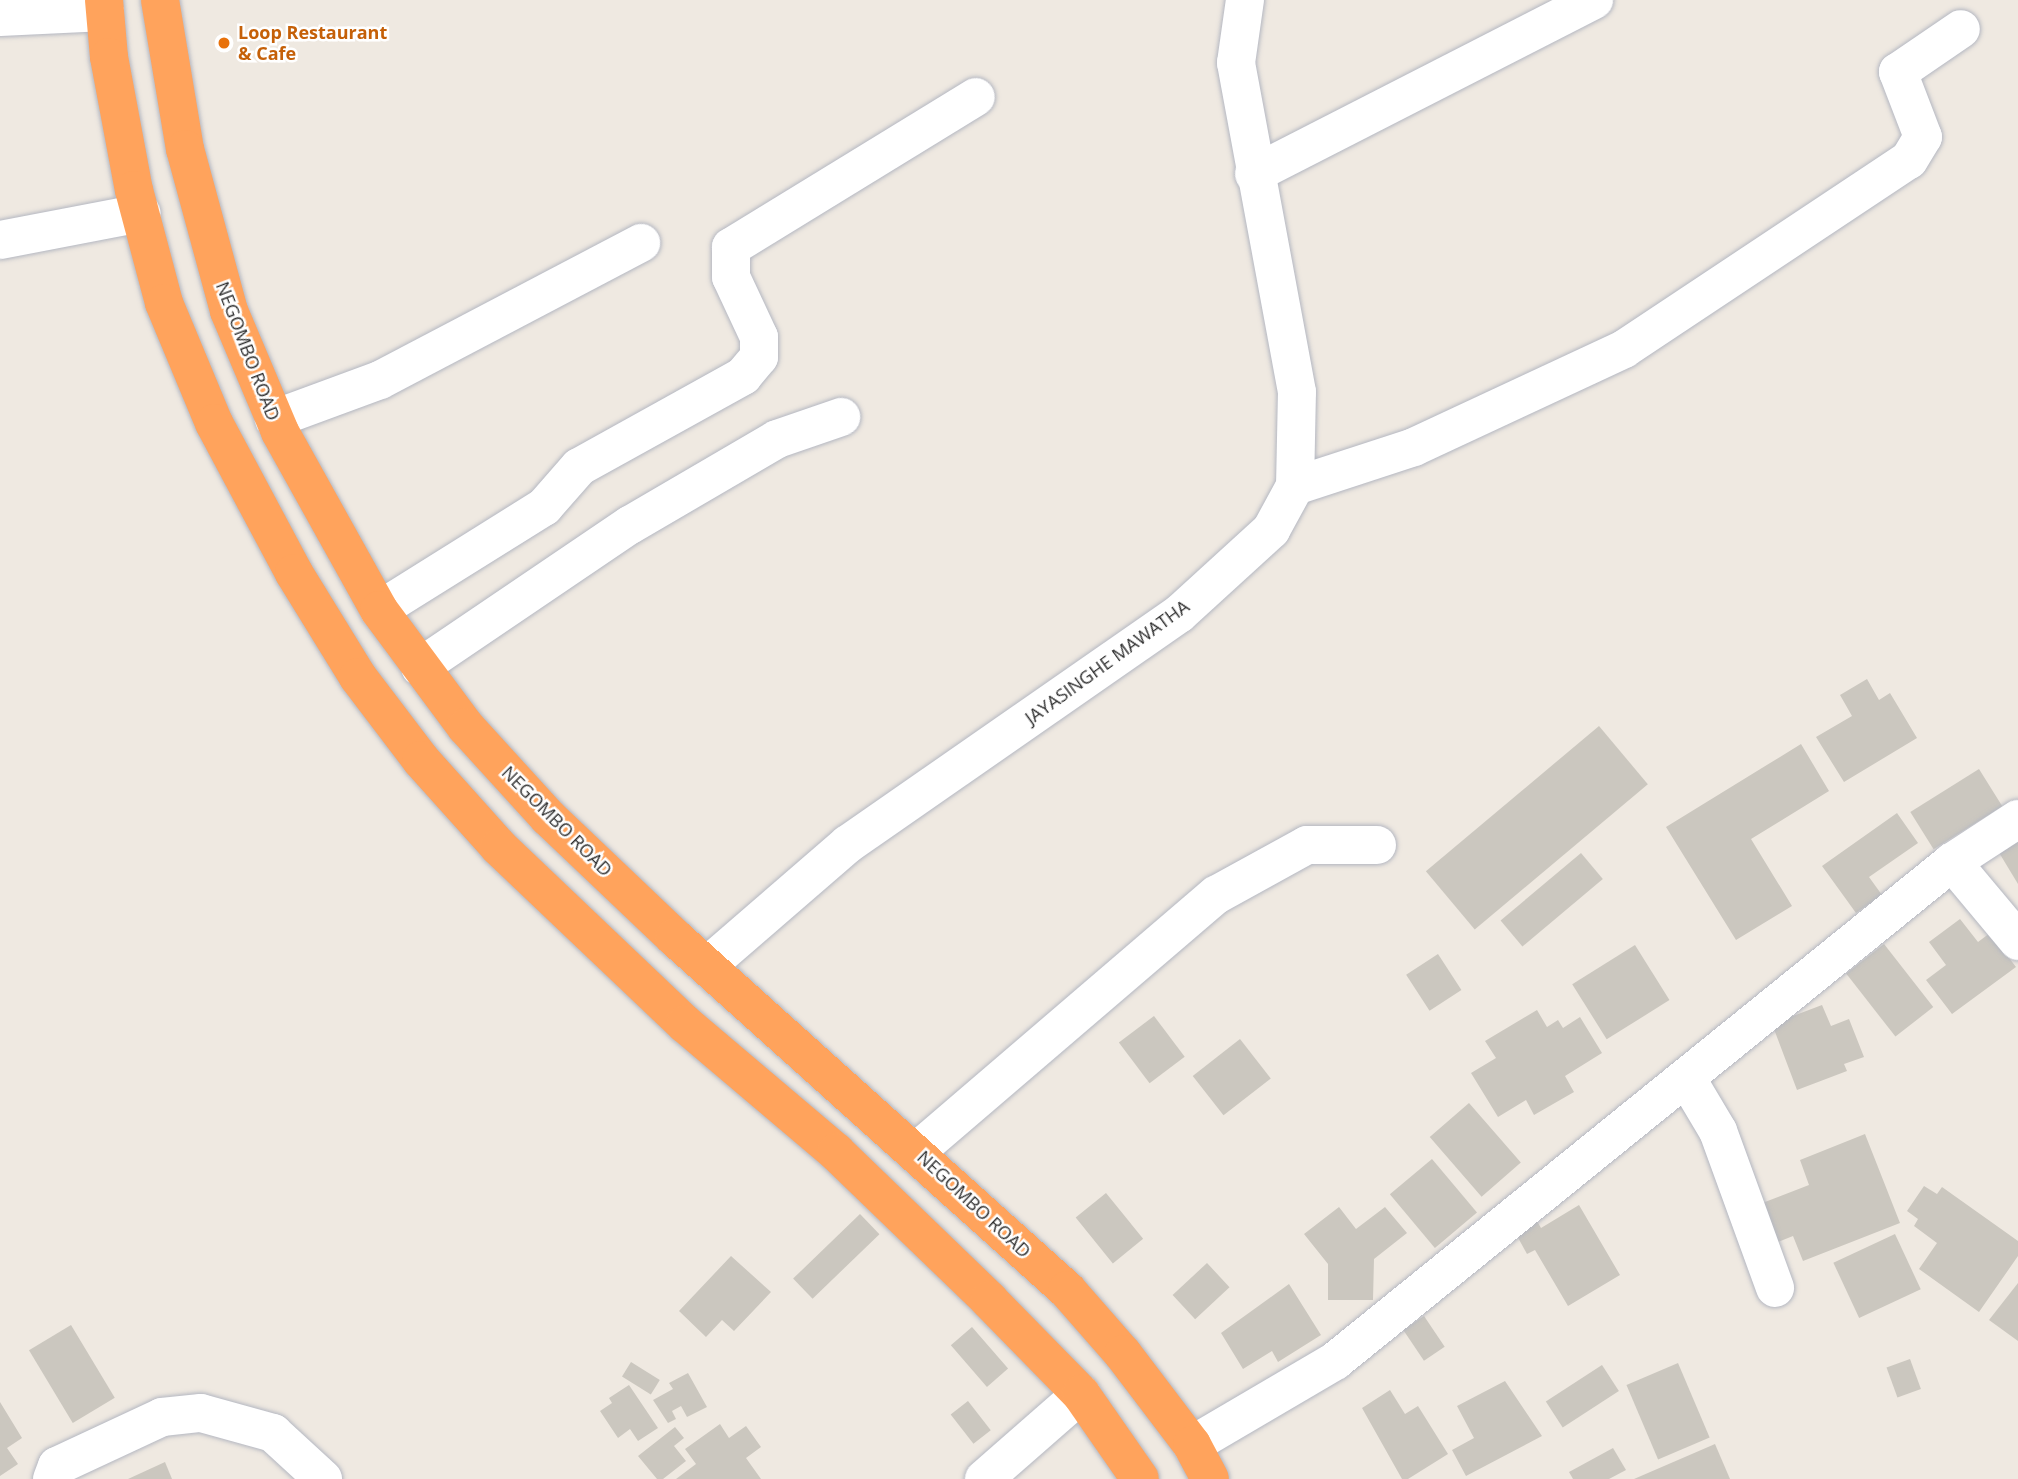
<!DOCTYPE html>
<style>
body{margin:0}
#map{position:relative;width:2018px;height:1479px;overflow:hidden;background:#efe9e1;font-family:"Open Sans",sans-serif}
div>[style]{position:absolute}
.building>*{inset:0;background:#cbc7bf;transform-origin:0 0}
.roads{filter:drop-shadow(0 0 2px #b4b7c1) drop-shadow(0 0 2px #b4b7c1)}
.street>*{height:38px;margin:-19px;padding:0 19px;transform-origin:19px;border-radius:19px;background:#fff}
.highway>*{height:38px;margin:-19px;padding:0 19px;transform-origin:19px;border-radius:19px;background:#ffa35c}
.dots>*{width:19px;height:19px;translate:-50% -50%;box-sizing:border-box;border:4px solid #fff;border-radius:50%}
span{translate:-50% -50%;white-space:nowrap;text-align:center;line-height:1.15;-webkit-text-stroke:5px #fff;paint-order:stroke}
.food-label{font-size:18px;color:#c56008;font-weight:700}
.left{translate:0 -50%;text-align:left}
.street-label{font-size:18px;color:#2e2e2e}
</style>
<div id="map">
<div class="building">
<i style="clip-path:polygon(1867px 679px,1879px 700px,1890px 693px,1917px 738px,1844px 782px,1816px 737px,1852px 716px,1840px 695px)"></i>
<i style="left:1599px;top:726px;width:76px;height:226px;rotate:50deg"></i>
<i style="clip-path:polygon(1801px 744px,1829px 791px,1751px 839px,1792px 906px,1736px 940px,1666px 827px)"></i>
<i style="left:1979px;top:769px;width:44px;height:81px;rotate:58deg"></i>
<i style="clip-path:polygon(1897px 813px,1918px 843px,1869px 877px,1882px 895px,1856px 913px,1822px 866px)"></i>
<i style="clip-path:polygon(2018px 833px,2018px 884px,1995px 846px)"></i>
<i style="left:1581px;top:853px;width:34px;height:105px;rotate:50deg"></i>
<i style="clip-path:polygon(1960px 919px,1978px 942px,1990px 933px,2016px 967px,1952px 1014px,1926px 980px,1946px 965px,1929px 942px)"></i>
<i style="left:1884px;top:944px;width:80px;height:48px;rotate:52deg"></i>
<i style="left:1635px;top:945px;width:65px;height:74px;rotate:58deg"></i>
<i style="left:1438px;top:954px;width:43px;height:38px;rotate:57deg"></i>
<i style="clip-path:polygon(1822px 1005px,1831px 1026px,1849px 1019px,1864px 1057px,1844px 1064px,1847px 1071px,1797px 1090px,1772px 1024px)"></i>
<i style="clip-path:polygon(1537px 1010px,1547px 1027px,1558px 1020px,1563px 1028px,1580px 1017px,1602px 1053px,1565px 1076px,1574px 1092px,1534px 1115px,1526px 1100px,1498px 1117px,1471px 1073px,1496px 1058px,1485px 1041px)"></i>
<i style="left:1154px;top:1016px;width:51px;height:44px;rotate:53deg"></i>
<i style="left:1240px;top:1039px;width:50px;height:60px;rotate:52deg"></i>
<i style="left:1469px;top:1103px;width:79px;height:52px;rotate:49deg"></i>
<i style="clip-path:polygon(1865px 1134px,1900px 1223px,1803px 1261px,1793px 1236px,1773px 1244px,1757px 1205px,1809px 1185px,1800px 1160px)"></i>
<i style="left:1432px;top:1159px;width:70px;height:55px;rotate:50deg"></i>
<i style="clip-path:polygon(1924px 1186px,1937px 1194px,1942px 1187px,2018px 1241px,2018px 1256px,1979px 1312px,1919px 1269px,1937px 1243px,1914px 1226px,1918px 1219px,1907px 1211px)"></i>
<i style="left:1106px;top:1193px;width:59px;height:39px;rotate:51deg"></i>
<i style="clip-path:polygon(1579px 1205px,1620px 1275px,1568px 1306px,1535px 1250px,1527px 1254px,1516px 1234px,1537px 1221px,1541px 1228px)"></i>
<i style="clip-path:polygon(1339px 1207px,1356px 1229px,1385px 1207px,1407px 1233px,1374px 1259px,1373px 1300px,1328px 1300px,1328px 1264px,1304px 1234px)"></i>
<i style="left:860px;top:1214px;width:28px;height:93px;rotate:46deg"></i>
<i style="left:1895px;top:1234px;width:61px;height:68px;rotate:65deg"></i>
<i style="clip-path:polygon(731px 1256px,771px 1292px,734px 1331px,722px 1320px,706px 1337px,679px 1311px)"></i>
<i style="left:1207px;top:1263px;width:33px;height:47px;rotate:47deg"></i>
<i style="clip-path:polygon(2018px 1283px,2018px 1341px,1989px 1320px)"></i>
<i style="clip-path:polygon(1289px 1284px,1321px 1335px,1278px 1362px,1272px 1351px,1243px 1369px,1221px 1333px)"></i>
<i style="left:1424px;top:1316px;width:37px;height:25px;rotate:56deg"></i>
<i style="left:71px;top:1325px;width:85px;height:49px;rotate:59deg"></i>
<i style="left:972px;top:1327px;width:55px;height:28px;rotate:49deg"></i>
<i style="left:1910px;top:1359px;width:32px;height:25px;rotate:70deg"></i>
<i style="left:631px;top:1362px;width:34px;height:17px;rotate:32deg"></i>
<i style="left:1678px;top:1363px;width:81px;height:56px;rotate:67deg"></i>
<i style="left:1602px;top:1365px;width:31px;height:67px;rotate:57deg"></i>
<i style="clip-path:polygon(688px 1373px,707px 1407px,687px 1417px,681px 1406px,672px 1411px,676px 1419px,668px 1423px,653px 1400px,673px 1389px,669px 1383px)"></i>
<i style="clip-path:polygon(1505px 1381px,1542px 1436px,1466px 1476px,1452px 1450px,1474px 1438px,1457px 1406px)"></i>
<i style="clip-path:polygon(629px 1385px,658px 1428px,638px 1441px,630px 1429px,618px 1438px,600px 1411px,612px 1403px,609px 1398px)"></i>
<i style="clip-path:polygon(1390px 1390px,1405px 1414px,1418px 1406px,1448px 1454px,1408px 1479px,1402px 1479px,1362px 1408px)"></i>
<i style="left:968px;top:1401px;width:37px;height:22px;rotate:52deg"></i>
<i style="clip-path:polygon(0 1402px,22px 1438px,7px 1448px,18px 1464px,0 1476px)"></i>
<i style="clip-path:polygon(720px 1424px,729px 1438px,746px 1426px,761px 1447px,746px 1458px,761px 1479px,676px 1479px,696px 1464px,685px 1449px)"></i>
<i style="clip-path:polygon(675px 1427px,684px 1438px,674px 1446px,686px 1461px,663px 1479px,657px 1479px,638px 1456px)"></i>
<i style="clip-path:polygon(1715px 1444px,1730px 1479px,1634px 1479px)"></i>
<i style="clip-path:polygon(1613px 1448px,1626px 1470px,1609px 1479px,1573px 1479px,1569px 1472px)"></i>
<i style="clip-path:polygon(165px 1462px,172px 1479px,128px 1479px)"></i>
</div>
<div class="roads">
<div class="street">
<i style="left:0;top:17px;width:105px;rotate:-2.7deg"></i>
<i style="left:1254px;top:174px;width:382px;rotate:-27.1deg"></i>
<i style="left:0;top:240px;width:144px;rotate:-10.8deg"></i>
<i style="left:274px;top:419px;width:113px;rotate:-20.2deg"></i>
<i style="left:380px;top:380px;width:295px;rotate:-27.7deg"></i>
<i style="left:1295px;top:486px;width:125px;rotate:-18.1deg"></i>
<i style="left:1414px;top:447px;width:232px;rotate:-25deg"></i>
<i style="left:1624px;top:349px;width:342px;rotate:-33.6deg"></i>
<i style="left:1909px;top:160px;width:27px;rotate:-59deg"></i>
<i style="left:1923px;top:137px;width:70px;rotate:-111deg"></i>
<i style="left:1898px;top:72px;width:76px;rotate:-34.3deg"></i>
<i style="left:379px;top:610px;width:195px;rotate:-32deg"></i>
<i style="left:544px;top:507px;width:53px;rotate:-48.8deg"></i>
<i style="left:579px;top:467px;width:188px;rotate:-29deg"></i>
<i style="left:743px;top:376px;width:25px;rotate:-50deg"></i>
<i style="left:759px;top:357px;width:20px;rotate:-90deg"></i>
<i style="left:759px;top:337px;width:66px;rotate:-115deg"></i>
<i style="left:731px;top:277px;width:30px;rotate:-90deg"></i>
<i style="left:731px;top:247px;width:287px;rotate:-31.5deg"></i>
<i style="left:420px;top:667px;width:254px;rotate:-34.1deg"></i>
<i style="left:630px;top:525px;width:170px;rotate:-30.3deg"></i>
<i style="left:777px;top:439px;width:68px;rotate:-19deg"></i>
<i style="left:1952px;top:862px;width:103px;rotate:50.1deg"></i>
<i style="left:707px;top:966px;width:186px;rotate:-40.9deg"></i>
<i style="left:848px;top:844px;width:403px;rotate:-34.8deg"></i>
<i style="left:1179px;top:614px;width:125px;rotate:-42.4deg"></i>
<i style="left:1271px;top:530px;width:50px;rotate:-61.4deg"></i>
<i style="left:1295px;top:486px;width:94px;rotate:-88.8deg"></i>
<i style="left:1297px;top:392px;width:335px;rotate:-100.5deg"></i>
<i style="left:1236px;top:63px;width:64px;rotate:-81.9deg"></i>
<i style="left:1687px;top:1079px;width:61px;rotate:59.2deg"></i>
<i style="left:1718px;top:1131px;width:167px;rotate:70deg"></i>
<i style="left:917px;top:1151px;width:394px;rotate:-40.6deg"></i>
<i style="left:1216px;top:895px;width:104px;rotate:-28.8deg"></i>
<i style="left:1307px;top:845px;width:70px"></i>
<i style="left:1192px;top:1445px;width:166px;rotate:-30.4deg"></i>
<i style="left:1335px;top:1361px;width:794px;rotate:-38.96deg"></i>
<i style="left:1952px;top:862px;width:79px;rotate:-33.1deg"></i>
<i style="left:52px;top:1479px;width:14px;rotate:-69deg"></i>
<i style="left:57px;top:1466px;width:116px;rotate:-25deg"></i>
<i style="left:162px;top:1417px;width:39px;rotate:-6deg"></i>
<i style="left:201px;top:1413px;width:75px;rotate:15.5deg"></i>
<i style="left:273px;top:1433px;width:68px;rotate:42.6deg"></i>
<i style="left:984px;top:1479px;width:129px;rotate:-41.2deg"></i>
</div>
<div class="highway">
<i style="left:104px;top:0;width:57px;rotate:85deg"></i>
<i style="left:109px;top:57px;width:135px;rotate:79.4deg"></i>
<i style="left:134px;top:190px;width:117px;rotate:75.1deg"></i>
<i style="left:164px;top:303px;width:130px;rotate:67.4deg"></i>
<i style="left:214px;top:423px;width:170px;rotate:61.9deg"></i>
<i style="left:294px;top:573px;width:122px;rotate:58.4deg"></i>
<i style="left:358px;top:677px;width:104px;rotate:52.8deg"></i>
<i style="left:421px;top:760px;width:117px;rotate:48.1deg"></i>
<i style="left:499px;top:847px;width:257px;rotate:43.6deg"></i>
<i style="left:685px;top:1024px;width:198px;rotate:40.3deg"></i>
<i style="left:836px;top:1152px;width:213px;rotate:44deg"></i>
<i style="left:989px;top:1300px;width:132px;rotate:45.6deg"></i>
<i style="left:1081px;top:1394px;width:103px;rotate:55.2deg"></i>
<i style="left:160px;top:0;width:151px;rotate:80.5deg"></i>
<i style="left:185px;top:149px;width:168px;rotate:74.8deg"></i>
<i style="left:229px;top:311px;width:131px;rotate:67.1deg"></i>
<i style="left:280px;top:432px;width:204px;rotate:60.9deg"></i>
<i style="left:379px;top:610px;width:146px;rotate:53.4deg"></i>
<i style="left:466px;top:727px;width:122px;rotate:47.7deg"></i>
<i style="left:548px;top:817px;width:174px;rotate:43.6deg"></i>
<i style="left:674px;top:937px;width:528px;rotate:41.93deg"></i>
<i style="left:1067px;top:1290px;width:85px;rotate:48.8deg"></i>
<i style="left:1123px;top:1354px;width:114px;rotate:52.8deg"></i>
<i style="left:1192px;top:1445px;width:38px;rotate:62deg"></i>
</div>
</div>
<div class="dots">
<i style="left:224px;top:43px;background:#e8710a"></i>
</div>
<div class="food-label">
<span class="left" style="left:238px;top:43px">Loop Restaurant<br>&amp; Cafe</span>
</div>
<div class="street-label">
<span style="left:248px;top:351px;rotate:69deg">NEGOMBO ROAD</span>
<span style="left:1107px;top:662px;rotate:-36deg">JAYASINGHE MAWATHA</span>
<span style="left:557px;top:821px;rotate:45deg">NEGOMBO ROAD</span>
<span style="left:974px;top:1204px;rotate:43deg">NEGOMBO ROAD</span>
</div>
</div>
